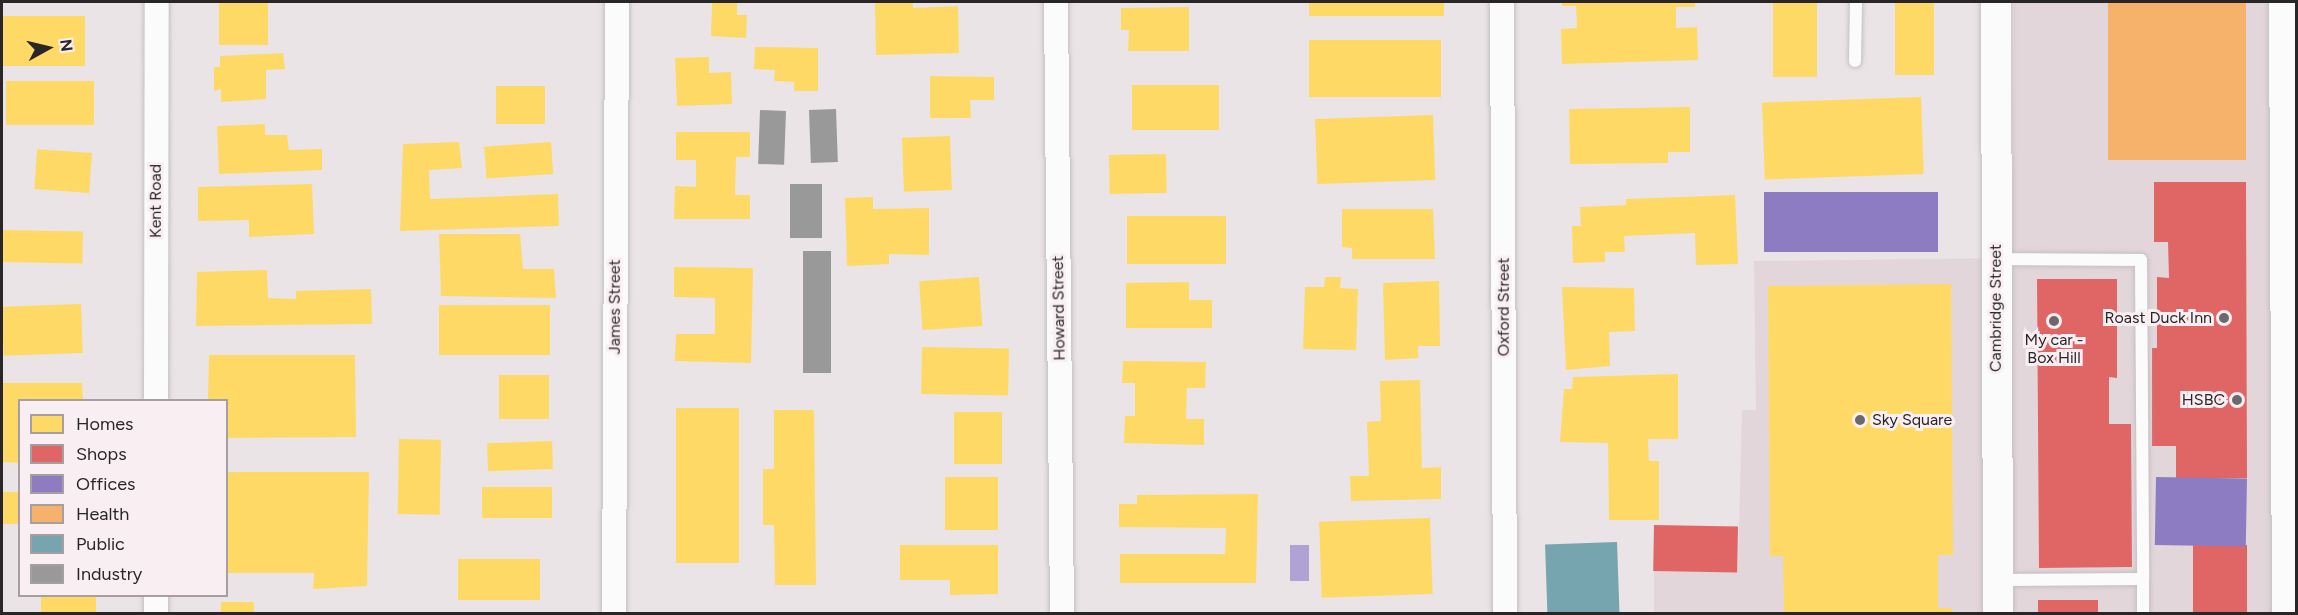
<!DOCTYPE html>
<style>
body{margin:0}
#map{position:relative;width:2298px;height:615px;overflow:hidden;background:#eae4e6;font-family:Figtree,sans-serif}
div>[style]{position:absolute}
.built>*{inset:0;background:#e2d6db}
.water>*{inset:0;background:#b1a2d6;transform-origin:0 0}
.homes>*{inset:0;background:#ffd966;transform-origin:0 0}
.shops>*{inset:0;background:#e06666;transform-origin:0 0}
.offices>*{inset:0;background:#8e7cc3;transform-origin:0 0}
.health>*{inset:0;background:#f6b26b;transform-origin:0 0}
.public>*{inset:0;background:#76a5af;transform-origin:0 0}
.industry>*{inset:0;background:#999;transform-origin:0 0}
.roads{filter:drop-shadow(0 0 2px #c4c0c1) drop-shadow(0 0 2px #c4c0c1)}
.service>*{height:12px;margin:-6px;padding:0 6px;transform-origin:6px;border-radius:6px;background:#fcfbfb}
.minor>*{height:24px;margin:-12px;padding:0 12px;transform-origin:12px;border-radius:12px;background:#fcfbfb}
.tertiary>*{height:30px;margin:-15px;padding:0 15px;transform-origin:15px;border-radius:15px;background:#fcfbfb}
.dots>*{width:16px;height:16px;translate:-50% -50%;box-sizing:border-box;border:3px solid #f9eff3;border-radius:50%}
span{translate:-50% -50%;white-space:nowrap;text-align:center;line-height:1.15;-webkit-text-stroke:6px #f9eff3;paint-order:stroke}
.street-label{font-size:16px;color:#2a2628}
.poi-label{font-size:16px;color:#2a2628}
.right{translate:-100% -50%;text-align:right}
.left{translate:0 -50%;text-align:left}
.frame{position:absolute;inset:0;border:3px solid #2a2628;pointer-events:none}
.legend{position:absolute;left:18px;top:399px;width:210px;height:198px;box-sizing:border-box;background:#f9eff3;border:2px solid #a69fa2;margin:0;padding:8px 10px;list-style:none;font-size:18px;color:#2a2628}
.legend li{display:flex;align-items:center;gap:12px;height:30px}
.legend b{width:30px;border:2px solid #a69fa2}
.north{position:absolute;left:18px;top:18px;width:60px;height:60px;-webkit-text-stroke:4px #f9eff3;paint-order:stroke;rotate:82deg;font-size:16px;font-weight:700;line-height:24px;text-align:center;color:#2a2628}
.north::after{content:'';display:block;margin:auto;width:21px;height:27px;background:#2a2628;clip-path:polygon(50% 0,100% 100%,50% 72%,0 100%)}
</style>
<div id="map">
<div class="built">
<i style="clip-path:polygon(2014px 2px,2296px 2px,2296px 613px,1654px 614px,1654px 571px,1738px 571px,1742px 410px,1756px 410px,1754px 261px,2012px 258px)"></i>
</div>
<div class="water">
<i style="left:1290px;top:545px;width:19px;height:36px"></i>
</div>
<div class="homes">
<i style="left:219px;top:2px;width:49px;height:43px"></i>
<i style="clip-path:polygon(712px 2px,737px 2px,737px 15px,747px 15px,746px 38px,711px 36px)"></i>
<i style="clip-path:polygon(875px 2px,913px 2px,913px 8px,958px 6px,959px 53px,876px 55px)"></i>
<i style="left:1309px;top:2px;width:135px;height:14px"></i>
<i style="clip-path:polygon(1562px 2px,1695px 2px,1695px 7px,1676px 7px,1676px 28px,1697px 27px,1698px 60px,1562px 64px,1561px 29px,1577px 28px,1576px 6px,1562px 6px)"></i>
<i style="left:1773px;top:2px;width:44px;height:75px"></i>
<i style="left:1895px;top:2px;width:39px;height:73px"></i>
<i style="clip-path:polygon(1189px 7px,1189px 51px,1128px 51px,1129px 30px,1121px 30px,1121px 8px)"></i>
<i style="left:2px;top:16px;width:83px;height:50px"></i>
<i style="left:1309px;top:40px;width:132px;height:57px"></i>
<i style="clip-path:polygon(755px 47px,818px 48px,818px 91px,794px 91px,794px 82px,774px 81px,775px 70px,754px 69px)"></i>
<i style="clip-path:polygon(283px 53px,285px 69px,266px 70px,266px 99px,221px 102px,221px 89px,214px 91px,214px 67px,220px 67px,220px 56px)"></i>
<i style="clip-path:polygon(709px 57px,709px 73px,731px 72px,732px 104px,677px 106px,675px 58px)"></i>
<i style="clip-path:polygon(930px 76px,994px 77px,994px 100px,970px 100px,971px 118px,930px 118px)"></i>
<i style="left:6px;top:81px;width:88px;height:44px"></i>
<i style="left:1219px;top:85px;width:45px;height:87px;rotate:90deg"></i>
<i style="left:496px;top:86px;width:49px;height:38px"></i>
<i style="left:1921px;top:97px;width:77px;height:159px;rotate:88deg"></i>
<i style="clip-path:polygon(1690px 107px,1690px 152px,1668px 152px,1668px 163px,1570px 164px,1569px 109px)"></i>
<i style="left:1433px;top:115px;width:65px;height:118px;rotate:88deg"></i>
<i style="clip-path:polygon(265px 124px,265px 135px,287px 135px,289px 150px,322px 149px,322px 170px,219px 174px,217px 126px)"></i>
<i style="clip-path:polygon(676px 132px,750px 132px,750px 157px,736px 157px,735px 195px,750px 195px,750px 219px,674px 219px,675px 186px,696px 187px,696px 160px,676px 160px)"></i>
<i style="left:950px;top:136px;width:54px;height:48px;rotate:88deg"></i>
<i style="clip-path:polygon(459px 142px,462px 168px,429px 170px,430px 199px,558px 194px,559px 226px,400px 231px,403px 144px)"></i>
<i style="left:551px;top:142px;width:32px;height:67px;rotate:86deg"></i>
<i style="left:92px;top:153px;width:40px;height:55px;rotate:94deg"></i>
<i style="left:1166px;top:154px;width:39px;height:57px;rotate:89deg"></i>
<i style="clip-path:polygon(312px 184px,314px 234px,249px 237px,249px 220px,198px 221px,198px 187px)"></i>
<i style="clip-path:polygon(1735px 195px,1738px 264px,1696px 265px,1695px 233px,1624px 236px,1625px 252px,1605px 252px,1605px 262px,1573px 263px,1572px 226px,1581px 226px,1580px 207px,1626px 205px,1626px 199px)"></i>
<i style="clip-path:polygon(873px 197px,873px 209px,929px 208px,929px 255px,889px 254px,889px 264px,847px 266px,845px 198px)"></i>
<i style="clip-path:polygon(1342px 209px,1433px 209px,1435px 259px,1352px 259px,1352px 248px,1342px 247px)"></i>
<i style="left:1127px;top:216px;width:99px;height:48px"></i>
<i style="left:2px;top:230px;width:81px;height:32px;rotate:1deg"></i>
<i style="clip-path:polygon(439px 234px,520px 234px,523px 269px,554px 269px,556px 298px,441px 296px)"></i>
<i style="clip-path:polygon(674px 267px,753px 268px,751px 363px,675px 361px,676px 334px,715px 334px,715px 298px,674px 297px)"></i>
<i style="clip-path:polygon(267px 270px,268px 298px,296px 299px,296px 291px,371px 289px,372px 324px,196px 326px,197px 272px)"></i>
<i style="left:979px;top:277px;width:49px;height:60px;rotate:86deg"></i>
<i style="clip-path:polygon(1325px 277px,1341px 277px,1340px 288px,1358px 289px,1356px 350px,1303px 349px,1305px 287px,1324px 287px)"></i>
<i style="clip-path:polygon(1439px 281px,1440px 346px,1418px 346px,1418px 358px,1385px 360px,1383px 283px)"></i>
<i style="clip-path:polygon(1189px 282px,1189px 300px,1212px 300px,1212px 328px,1126px 328px,1126px 283px)"></i>
<i style="clip-path:polygon(1951px 284px,1953px 555px,1938px 555px,1938px 608px,1952px 608px,1952px 614px,1784px 614px,1783px 556px,1770px 556px,1768px 286px)"></i>
<i style="clip-path:polygon(1562px 287px,1634px 288px,1635px 331px,1609px 332px,1610px 366px,1566px 370px)"></i>
<i style="left:81px;top:304px;width:49px;height:79px;rotate:88deg"></i>
<i style="left:439px;top:305px;width:111px;height:50px"></i>
<i style="left:922px;top:347px;width:87px;height:47px;rotate:1deg"></i>
<i style="clip-path:polygon(209px 355px,355px 355px,356px 437px,226px 438px,226px 400px,208px 400px)"></i>
<i style="clip-path:polygon(1123px 361px,1206px 362px,1205px 388px,1187px 388px,1186px 419px,1204px 419px,1204px 445px,1124px 443px,1125px 416px,1135px 416px,1135px 383px,1122px 383px)"></i>
<i style="clip-path:polygon(1678px 374px,1678px 439px,1648px 439px,1649px 461px,1659px 461px,1659px 520px,1609px 520px,1608px 443px,1560px 442px,1564px 389px,1572px 389px,1573px 377px)"></i>
<i style="left:549px;top:375px;width:44px;height:50px;rotate:90deg"></i>
<i style="clip-path:polygon(1420px 380px,1422px 468px,1441px 467px,1441px 499px,1351px 501px,1350px 476px,1369px 476px,1367px 422px,1381px 421px,1380px 381px)"></i>
<i style="clip-path:polygon(2px 383px,82px 383px,83px 400px,20px 400px,20px 463px,2px 462px)"></i>
<i style="left:676px;top:408px;width:63px;height:155px"></i>
<i style="clip-path:polygon(774px 410px,814px 410px,816px 585px,775px 585px,774px 525px,763px 525px,763px 469px,774px 469px)"></i>
<i style="left:1002px;top:412px;width:52px;height:48px;rotate:90deg"></i>
<i style="left:399px;top:439px;width:42px;height:75px;rotate:1deg"></i>
<i style="left:552px;top:441px;width:28px;height:65px;rotate:88deg"></i>
<i style="clip-path:polygon(226px 472px,369px 472px,367px 586px,313px 589px,314px 573px,226px 573px)"></i>
<i style="left:945px;top:477px;width:53px;height:53px"></i>
<i style="left:552px;top:487px;width:31px;height:70px;rotate:90deg"></i>
<i style="left:20px;top:492px;width:32px;height:18px;rotate:90deg"></i>
<i style="clip-path:polygon(1258px 494px,1256px 583px,1120px 583px,1120px 554px,1225px 554px,1226px 528px,1119px 527px,1119px 504px,1137px 504px,1137px 495px)"></i>
<i style="left:1430px;top:518px;width:76px;height:111px;rotate:88deg"></i>
<i style="clip-path:polygon(900px 545px,998px 545px,998px 594px,950px 595px,950px 580px,900px 580px)"></i>
<i style="left:540px;top:559px;width:41px;height:82px;rotate:90deg"></i>
<i style="left:41px;top:596px;width:55px;height:18px"></i>
<i style="left:221px;top:602px;width:33px;height:12px"></i>
</div>
<div class="shops">
<i style="clip-path:polygon(2154px 182px,2246px 182px,2247px 478px,2176px 478px,2176px 446px,2152px 446px,2152px 348px,2157px 348px,2157px 277px,2169px 278px,2168px 242px,2154px 242px)"></i>
<i style="clip-path:polygon(2037px 279px,2117px 279px,2117px 378px,2109px 377px,2109px 424px,2131px 424px,2132px 567px,2039px 568px)"></i>
<i style="left:1654px;top:525px;width:84px;height:46px;rotate:1deg"></i>
<i style="left:2193px;top:545px;width:54px;height:69px"></i>
<i style="left:2038px;top:600px;width:60px;height:14px"></i>
</div>
<div class="offices">
<i style="left:1764px;top:192px;width:174px;height:60px"></i>
<i style="left:2156px;top:477px;width:91px;height:68px;rotate:1deg"></i>
</div>
<div class="health">
<i style="left:2246px;top:2px;width:158px;height:138px;rotate:90deg"></i>
</div>
<div class="public">
<i style="left:1617px;top:542px;width:72px;height:72px;rotate:88deg"></i>
</div>
<div class="industry">
<i style="left:836px;top:109px;width:53px;height:27px;rotate:88deg"></i>
<i style="left:760px;top:110px;width:26px;height:54px;rotate:2deg"></i>
<i style="left:790px;top:184px;width:32px;height:54px"></i>
<i style="left:803px;top:251px;width:28px;height:122px"></i>
</div>
<div class="roads">
<div class="service">
<i style="left:1855px;top:61px;width:59px;rotate:-89deg"></i>
<i style="left:1996px;top:259px;width:145px;rotate:0.4deg"></i>
<i style="left:2141px;top:260px;width:319px;rotate:89.6deg"></i>
<i style="left:1999px;top:580px;width:144px;rotate:-0.4deg"></i>
<i style="left:2143px;top:579px;width:35px;rotate:90deg"></i>
</div>
<div class="minor">
<i style="left:1056px;top:2px;width:612px;rotate:89.44deg"></i>
<i style="left:1502px;top:2px;width:612px;rotate:89.72deg"></i>
<i style="left:156px;top:400px;width:398px;rotate:-89.9deg"></i>
<i style="left:156px;top:614px;width:18px;rotate:-90deg"></i>
<i style="left:614px;top:614px;width:612px;rotate:-89.72deg"></i>
</div>
<div class="tertiary">
<i style="left:1996px;top:2px;width:612px;rotate:89.81deg"></i>
<i style="left:2284px;top:2px;width:612px;rotate:89.72deg"></i>
</div>
</div>
<div class="dots">
<i style="left:2224px;top:318px;background:#6d686a"></i>
<i style="left:2054px;top:321px;background:#6d686a"></i>
<i style="left:2237px;top:400px;background:#6d686a"></i>
<i style="left:1860px;top:420px;background:#6d686a"></i>
</div>
<div class="street-label">
<span style="left:156px;top:201px;rotate:-90deg">Kent Road</span>
<span style="left:615px;top:307px;rotate:-90deg">James Street</span>
<span style="left:1504px;top:307px;rotate:-90deg">Oxford Street</span>
<span style="left:1059px;top:308px;rotate:-91deg">Howard Street</span>
<span style="left:1996px;top:308px;rotate:-90deg">Cambridge Street</span>
</div>
<div class="poi-label">
<span class="right" style="left:2212px;top:318px">Roast Duck Inn</span>
<span style="left:2054px;top:349px">My car -<br>Box Hill</span>
<span class="right" style="left:2225px;top:400px">HSBC</span>
<span class="left" style="left:1872px;top:420px">Sky Square</span>
</div>
<div class="frame"></div>
<ul class="legend">
<li><b style="height:16px;background:#ffd966"></b>Homes</li>
<li><b style="height:16px;background:#e06666"></b>Shops</li>
<li><b style="height:16px;background:#8e7cc3"></b>Offices</li>
<li><b style="height:16px;background:#f6b26b"></b>Health</li>
<li><b style="height:16px;background:#76a5af"></b>Public</li>
<li><b style="height:16px;background:#999"></b>Industry</li>
</ul>
<div class="north">N</div>
</div>
